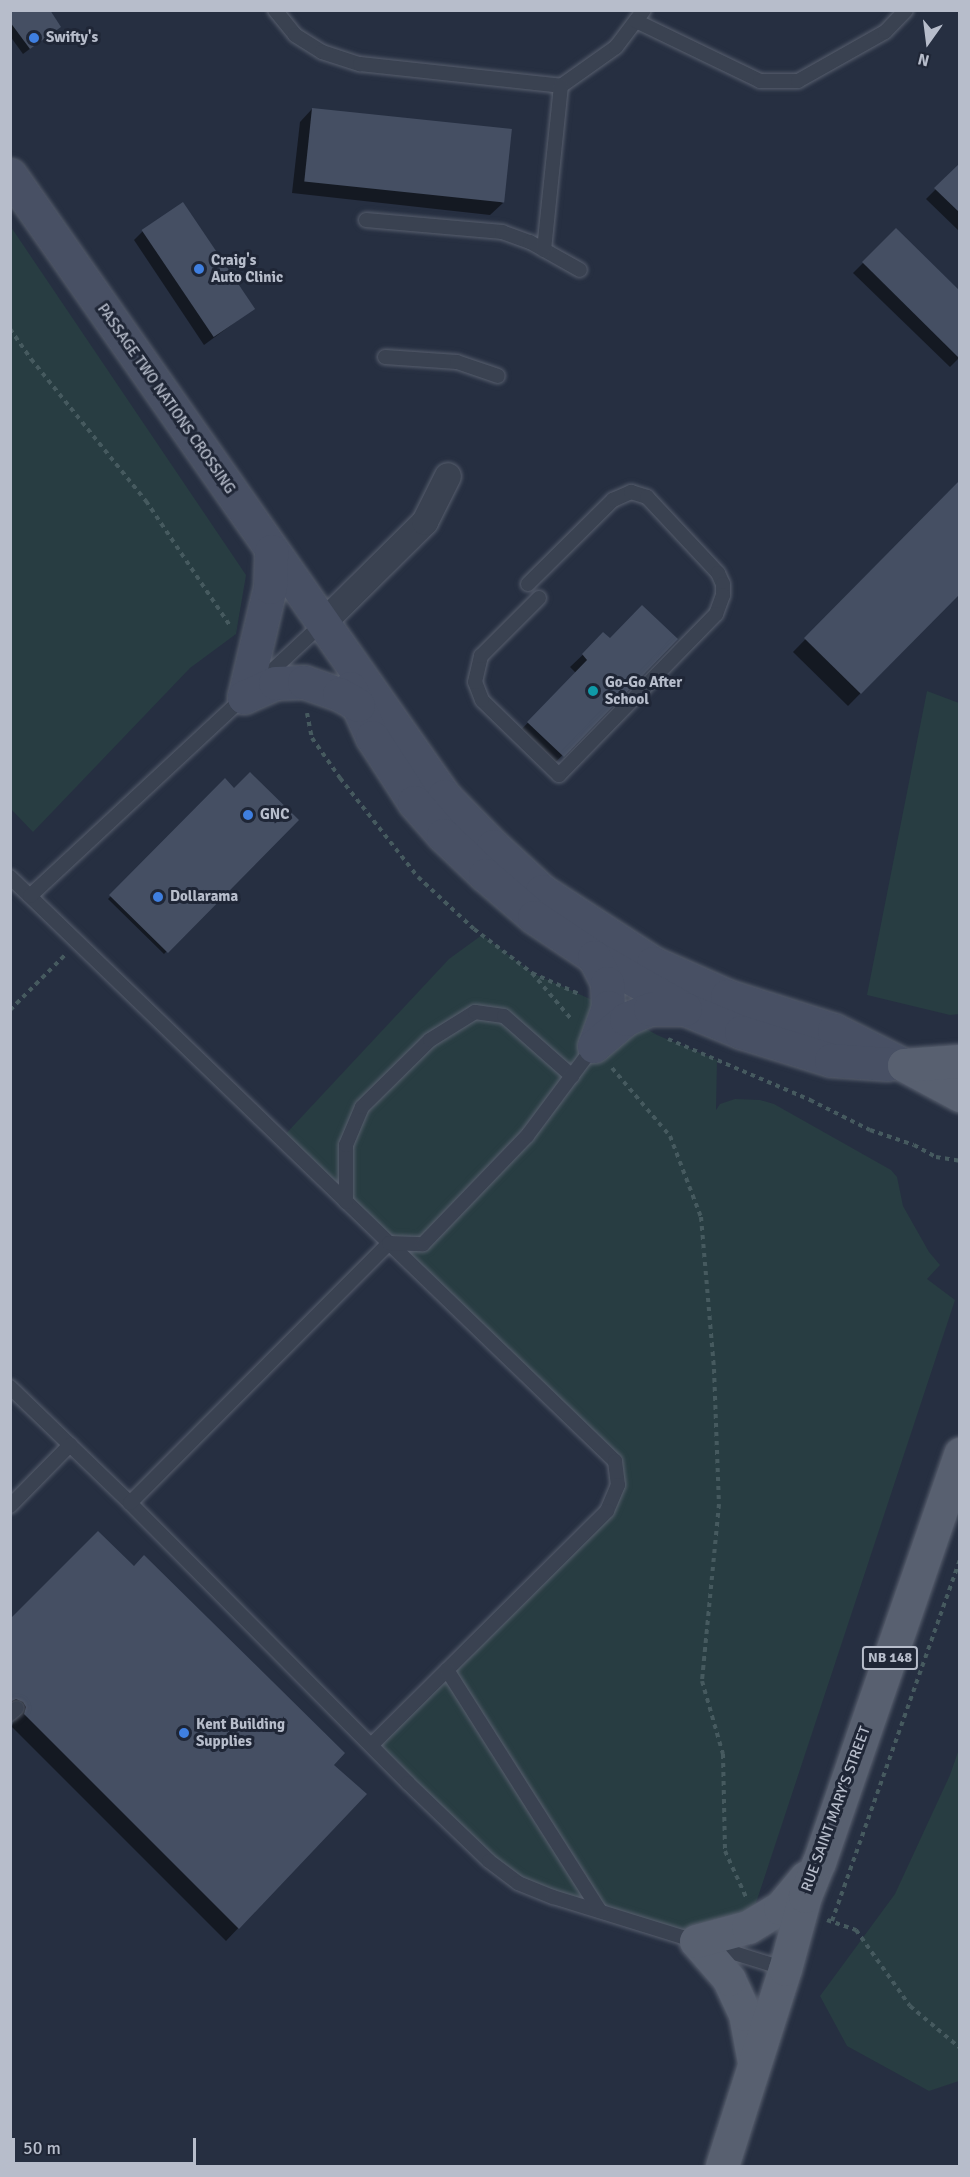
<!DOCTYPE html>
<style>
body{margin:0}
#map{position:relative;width:970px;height:2177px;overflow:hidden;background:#262f41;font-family:Signika,sans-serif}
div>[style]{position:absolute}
.green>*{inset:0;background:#283d42}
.shadow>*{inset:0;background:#0007}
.building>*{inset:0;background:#454f63;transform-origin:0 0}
.path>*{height:4px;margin-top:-2px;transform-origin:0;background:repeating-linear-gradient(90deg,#465a5f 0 4.5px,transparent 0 9px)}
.roads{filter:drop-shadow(0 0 2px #585f6e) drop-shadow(0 0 2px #585f6e)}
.lane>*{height:14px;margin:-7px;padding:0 7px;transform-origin:7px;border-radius:7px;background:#3a4251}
.street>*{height:26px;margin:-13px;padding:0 13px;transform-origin:13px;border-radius:13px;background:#3a4251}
.secondary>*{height:33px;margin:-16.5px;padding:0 16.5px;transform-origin:16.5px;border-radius:16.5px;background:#485064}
.primary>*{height:33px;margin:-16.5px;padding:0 16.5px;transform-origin:16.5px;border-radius:16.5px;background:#586070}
.dots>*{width:16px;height:16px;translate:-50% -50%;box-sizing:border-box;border:3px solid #1f2636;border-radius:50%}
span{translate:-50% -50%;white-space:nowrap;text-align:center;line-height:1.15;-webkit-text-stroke:6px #1f2636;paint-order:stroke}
.shield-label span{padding:2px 4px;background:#1f2636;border:2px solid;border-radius:4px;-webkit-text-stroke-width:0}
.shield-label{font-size:14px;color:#b7bdcb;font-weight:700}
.poi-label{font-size:15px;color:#b7bdcb;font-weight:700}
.left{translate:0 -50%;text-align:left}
.street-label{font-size:15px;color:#b7bdcb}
.frame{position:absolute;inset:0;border:12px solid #b7bdcb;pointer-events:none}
.north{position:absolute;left:898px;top:12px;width:60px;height:60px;-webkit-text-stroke:4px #1f2636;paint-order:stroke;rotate:194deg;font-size:16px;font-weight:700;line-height:24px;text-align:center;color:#b7bdcb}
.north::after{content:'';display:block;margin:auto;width:21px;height:27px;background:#b7bdcb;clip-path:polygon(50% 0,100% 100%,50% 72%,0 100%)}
.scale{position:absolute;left:12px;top:2138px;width:184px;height:27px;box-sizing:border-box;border:3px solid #b7bdcb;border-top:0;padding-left:8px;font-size:18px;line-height:21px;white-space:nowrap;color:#b7bdcb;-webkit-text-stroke:4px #1f2636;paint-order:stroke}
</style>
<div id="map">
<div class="green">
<i style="clip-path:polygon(11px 227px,246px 575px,236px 634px,190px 668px,33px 832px,10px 808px)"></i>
<i style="clip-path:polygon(927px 691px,959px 703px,960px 1014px,950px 1015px,867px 995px)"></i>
<i style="clip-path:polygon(482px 935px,532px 973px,608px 1007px,657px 1035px,717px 1060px,716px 1110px,720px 1104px,735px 1099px,760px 1100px,774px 1104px,891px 1170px,897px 1177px,903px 1206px,929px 1252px,940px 1265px,927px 1279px,955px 1300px,753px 1912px,696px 1941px,518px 1883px,371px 1745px,607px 1511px,615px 1461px,281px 1139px,449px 959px)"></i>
<i style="clip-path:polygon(959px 1749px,959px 2081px,929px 2091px,847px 2046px,820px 1996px,895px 1894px,950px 1775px)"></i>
</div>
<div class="shadow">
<i style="clip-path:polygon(10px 10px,59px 27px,23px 54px,10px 36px)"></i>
<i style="clip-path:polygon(312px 109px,503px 203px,490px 215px,292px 193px,300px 122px)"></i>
<i style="clip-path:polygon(960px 165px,960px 232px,926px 199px)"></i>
<i style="clip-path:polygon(896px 230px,960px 357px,950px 367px,853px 273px)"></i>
<i style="clip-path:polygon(143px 231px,253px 309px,204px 345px,134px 240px)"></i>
<i style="clip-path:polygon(960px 481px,960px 592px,848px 706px,793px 652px)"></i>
<i style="clip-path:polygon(676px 639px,550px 768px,516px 735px,576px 673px,570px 667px,591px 647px,609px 640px)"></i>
<i style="clip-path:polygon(225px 780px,234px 790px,297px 820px,164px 954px,108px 899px)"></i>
<i style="clip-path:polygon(10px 1621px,332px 1765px,365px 1794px,226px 1941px,12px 1727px,14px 1720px,10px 1714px)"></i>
</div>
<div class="building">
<i style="clip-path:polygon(10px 10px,50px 10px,61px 27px,30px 49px,10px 22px)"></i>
<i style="left:312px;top:108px;width:201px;height:74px;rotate:6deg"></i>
<i style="clip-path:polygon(960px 163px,960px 213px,934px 188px)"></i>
<i style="left:183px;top:202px;width:129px;height:50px;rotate:56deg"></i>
<i style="clip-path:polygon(896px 228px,960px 291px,960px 359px,862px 262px)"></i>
<i style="clip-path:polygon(960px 480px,960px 594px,861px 694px,804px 638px)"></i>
<i style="clip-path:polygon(642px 605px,678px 639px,564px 757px,527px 722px,587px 660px,582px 654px,603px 632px,610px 638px)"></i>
<i style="clip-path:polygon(250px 772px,299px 820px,168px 953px,109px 895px,225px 778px,234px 788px)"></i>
<i style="clip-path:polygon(98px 1531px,134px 1566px,144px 1555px,345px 1753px,334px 1765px,367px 1794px,239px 1929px,24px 1714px,26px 1707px,23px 1702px,16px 1699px,10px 1702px,10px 1619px)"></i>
</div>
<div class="path">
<i style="left:10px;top:329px;width:37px;rotate:55deg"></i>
<i style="left:31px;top:359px;width:183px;rotate:51deg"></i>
<i style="left:146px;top:501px;width:152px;rotate:56deg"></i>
<i style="left:307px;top:713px;width:25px;rotate:79deg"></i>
<i style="left:312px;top:738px;width:49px;rotate:55deg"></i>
<i style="left:340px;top:778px;width:126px;rotate:51.8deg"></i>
<i style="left:418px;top:877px;width:76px;rotate:42.9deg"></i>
<i style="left:474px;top:929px;width:73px;rotate:37.2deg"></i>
<i style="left:532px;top:973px;width:51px;rotate:24.1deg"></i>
<i style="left:532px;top:973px;width:62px;rotate:49.6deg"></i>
<i style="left:10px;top:1010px;width:79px;rotate:-45deg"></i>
<i style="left:668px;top:1039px;width:155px;rotate:23.2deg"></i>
<i style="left:810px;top:1100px;width:67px;rotate:26.6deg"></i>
<i style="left:870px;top:1130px;width:46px;rotate:18.8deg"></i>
<i style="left:914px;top:1145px;width:25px;rotate:29deg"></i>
<i style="left:936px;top:1157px;width:24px;rotate:9deg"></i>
<i style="left:612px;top:1068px;width:89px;rotate:49.5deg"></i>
<i style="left:670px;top:1136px;width:87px;rotate:69.1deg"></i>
<i style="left:701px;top:1217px;width:153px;rotate:85.1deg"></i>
<i style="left:714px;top:1369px;width:135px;rotate:87.9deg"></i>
<i style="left:719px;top:1504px;width:178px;rotate:95.5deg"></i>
<i style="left:702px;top:1681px;width:76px;rotate:74deg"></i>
<i style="left:723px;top:1754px;width:97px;rotate:88.8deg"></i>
<i style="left:725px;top:1851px;width:51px;rotate:65.5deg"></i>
<i style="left:827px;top:1920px;width:31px;rotate:19deg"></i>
<i style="left:856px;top:1930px;width:93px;rotate:54.6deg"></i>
<i style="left:910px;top:2006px;width:65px;rotate:40deg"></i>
<i style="left:832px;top:1921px;width:383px;rotate:-70.5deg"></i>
</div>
<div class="roads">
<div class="lane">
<i style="left:275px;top:10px;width:32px;rotate:51deg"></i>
<i style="left:295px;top:35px;width:32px;rotate:32deg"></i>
<i style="left:322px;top:52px;width:40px;rotate:18deg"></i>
<i style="left:360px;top:64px;width:202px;rotate:6.2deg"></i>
<i style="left:561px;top:86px;width:67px;rotate:-35.3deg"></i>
<i style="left:616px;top:47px;width:46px;rotate:-52.9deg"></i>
<i style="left:636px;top:21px;width:138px;rotate:25.8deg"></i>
<i style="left:760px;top:81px;width:38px"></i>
<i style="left:798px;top:81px;width:100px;rotate:-29.4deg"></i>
<i style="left:885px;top:32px;width:30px;rotate:-46deg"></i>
<i style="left:366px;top:220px;width:137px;rotate:5deg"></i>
<i style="left:502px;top:232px;width:30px;rotate:20deg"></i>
<i style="left:530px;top:242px;width:57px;rotate:29.2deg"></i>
<i style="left:544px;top:250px;width:165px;rotate:-84.1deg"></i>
<i style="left:385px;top:357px;width:72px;rotate:4deg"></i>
<i style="left:457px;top:362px;width:43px;rotate:18.9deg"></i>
<i style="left:528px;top:584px;width:120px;rotate:-44.7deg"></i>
<i style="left:613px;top:500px;width:20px;rotate:-24deg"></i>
<i style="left:631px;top:492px;width:17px;rotate:17deg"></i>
<i style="left:647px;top:497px;width:104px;rotate:46.9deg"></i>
<i style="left:718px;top:573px;width:12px;rotate:66deg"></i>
<i style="left:723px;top:584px;width:11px;rotate:90deg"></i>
<i style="left:723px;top:595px;width:20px;rotate:110deg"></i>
<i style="left:716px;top:614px;width:225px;rotate:134.3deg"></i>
<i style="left:559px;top:775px;width:107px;rotate:-135.8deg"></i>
<i style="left:482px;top:700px;width:19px;rotate:-111deg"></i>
<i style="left:475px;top:682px;width:27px;rotate:-77deg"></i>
<i style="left:481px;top:656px;width:82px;rotate:-45deg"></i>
<i style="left:264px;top:678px;width:79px;rotate:-43deg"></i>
<i style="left:10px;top:877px;width:841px;rotate:43.99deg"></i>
<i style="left:615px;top:1461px;width:24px;rotate:83deg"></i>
<i style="left:618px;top:1485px;width:28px;rotate:113deg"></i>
<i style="left:607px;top:1511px;width:332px;rotate:135.2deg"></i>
<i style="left:30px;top:896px;width:292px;rotate:-42.9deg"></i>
<i style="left:346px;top:1202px;width:57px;rotate:-90deg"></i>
<i style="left:346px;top:1145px;width:41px;rotate:-67.2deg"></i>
<i style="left:362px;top:1107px;width:95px;rotate:-44.6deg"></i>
<i style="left:430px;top:1040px;width:53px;rotate:-31.9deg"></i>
<i style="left:475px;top:1012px;width:29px;rotate:8deg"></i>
<i style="left:504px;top:1016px;width:91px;rotate:41.4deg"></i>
<i style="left:10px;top:1387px;width:167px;rotate:44deg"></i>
<i style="left:130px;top:1503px;width:395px;rotate:45.2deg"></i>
<i style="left:408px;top:1783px;width:112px;rotate:43.9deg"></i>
<i style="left:489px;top:1861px;width:36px;rotate:37deg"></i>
<i style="left:518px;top:1883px;width:38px;rotate:22deg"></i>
<i style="left:553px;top:1897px;width:243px;rotate:17.2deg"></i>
<i style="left:130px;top:1503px;width:367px;rotate:-45.1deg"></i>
<i style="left:389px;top:1243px;width:34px;rotate:2deg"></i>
<i style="left:423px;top:1244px;width:150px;rotate:-46.1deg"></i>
<i style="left:527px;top:1136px;width:112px;rotate:-53.3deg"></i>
<i style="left:10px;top:1506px;width:86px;rotate:-45.5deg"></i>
<i style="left:447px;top:1670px;width:285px;rotate:57.6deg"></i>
<i style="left:10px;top:1714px;width:9px;rotate:-41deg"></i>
</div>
<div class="street">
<i style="left:322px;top:624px;width:145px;rotate:-44.7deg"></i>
<i style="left:425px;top:522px;width:51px;rotate:-63.4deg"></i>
</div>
<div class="secondary">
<i style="left:10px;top:175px;width:758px;rotate:55.05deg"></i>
<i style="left:444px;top:796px;width:70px;rotate:45.6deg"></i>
<i style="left:493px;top:846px;width:67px;rotate:42.6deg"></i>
<i style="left:542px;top:891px;width:132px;rotate:33deg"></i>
<i style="left:653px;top:963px;width:81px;rotate:24deg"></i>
<i style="left:727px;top:996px;width:112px;rotate:17.6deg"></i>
<i style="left:834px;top:1030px;width:78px;rotate:26.6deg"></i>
<i style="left:350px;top:688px;width:54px;rotate:65.8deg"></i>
<i style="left:372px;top:737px;width:77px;rotate:57.1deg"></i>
<i style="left:414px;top:802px;width:44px;rotate:48.7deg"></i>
<i style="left:443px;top:835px;width:58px;rotate:43.6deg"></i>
<i style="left:485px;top:875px;width:65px;rotate:40.6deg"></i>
<i style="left:534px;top:917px;width:72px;rotate:33.7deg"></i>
<i style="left:594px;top:957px;width:105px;rotate:29.7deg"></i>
<i style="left:685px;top:1009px;width:61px;rotate:22.3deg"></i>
<i style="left:741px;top:1032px;width:94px;rotate:17.3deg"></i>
<i style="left:831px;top:1060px;width:57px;rotate:4deg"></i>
<i style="left:244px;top:697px;width:113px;rotate:-76.7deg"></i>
<i style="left:270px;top:587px;width:36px;rotate:-88deg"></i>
<i style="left:244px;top:697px;width:34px;rotate:-24deg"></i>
<i style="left:275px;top:683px;width:29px;rotate:-2deg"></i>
<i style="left:304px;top:682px;width:37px;rotate:19deg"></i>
<i style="left:339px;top:694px;width:22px;rotate:30deg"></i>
<i style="left:594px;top:957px;width:29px;rotate:63deg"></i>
<i style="left:607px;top:983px;width:24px;rotate:88deg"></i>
<i style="left:608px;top:1007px;width:41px;rotate:109.7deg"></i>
<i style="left:594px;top:1046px;width:42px;rotate:-40.2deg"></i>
<i style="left:626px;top:1019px;width:26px;rotate:-23deg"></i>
<i style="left:650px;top:1009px;width:35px"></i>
</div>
<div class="primary">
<i style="left:904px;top:1065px;width:64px;rotate:28.2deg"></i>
<i style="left:904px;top:1065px;width:56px;rotate:-4.1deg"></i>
<i style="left:754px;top:2062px;width:49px;rotate:-100.6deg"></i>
<i style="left:745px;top:2014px;width:38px;rotate:-115deg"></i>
<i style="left:729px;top:1979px;width:50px;rotate:-131deg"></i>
<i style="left:696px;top:1941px;width:54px;rotate:-15.1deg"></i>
<i style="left:748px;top:1927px;width:37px;rotate:-31deg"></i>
<i style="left:780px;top:1908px;width:40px;rotate:-50deg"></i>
<i style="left:722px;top:2166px;width:207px;rotate:-72.3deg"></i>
<i style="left:785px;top:1969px;width:76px;rotate:-74.7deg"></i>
<i style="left:805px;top:1896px;width:37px;rotate:-68deg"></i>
<i style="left:819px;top:1862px;width:432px;rotate:-70.9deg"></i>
</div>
</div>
<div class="dots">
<i style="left:34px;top:38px;background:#3f7fe0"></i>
<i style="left:199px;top:269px;background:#3f7fe0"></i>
<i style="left:593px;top:691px;background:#0f9aa8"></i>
<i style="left:248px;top:815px;background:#3f7fe0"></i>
<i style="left:158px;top:897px;background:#3f7fe0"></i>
<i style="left:184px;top:1733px;background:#3f7fe0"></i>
</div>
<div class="shield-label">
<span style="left:890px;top:1658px">NB 148</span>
</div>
<div class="poi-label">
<span class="left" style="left:46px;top:38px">Swifty's</span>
<span class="left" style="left:211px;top:269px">Craig's<br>Auto Clinic</span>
<span class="left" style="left:605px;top:691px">Go-Go After<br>School</span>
<span class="left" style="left:260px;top:815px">GNC</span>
<span class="left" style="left:170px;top:897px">Dollarama</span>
<span class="left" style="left:196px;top:1733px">Kent Building<br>Supplies</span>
</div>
<div class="street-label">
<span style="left:166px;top:399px;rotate:55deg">PASSAGE TWO NATIONS CROSSING</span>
<span style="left:836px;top:1809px;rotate:-70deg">RUE SAINT MARY'S STREET</span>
</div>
<div class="frame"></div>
<div class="north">N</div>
<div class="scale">50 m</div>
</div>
